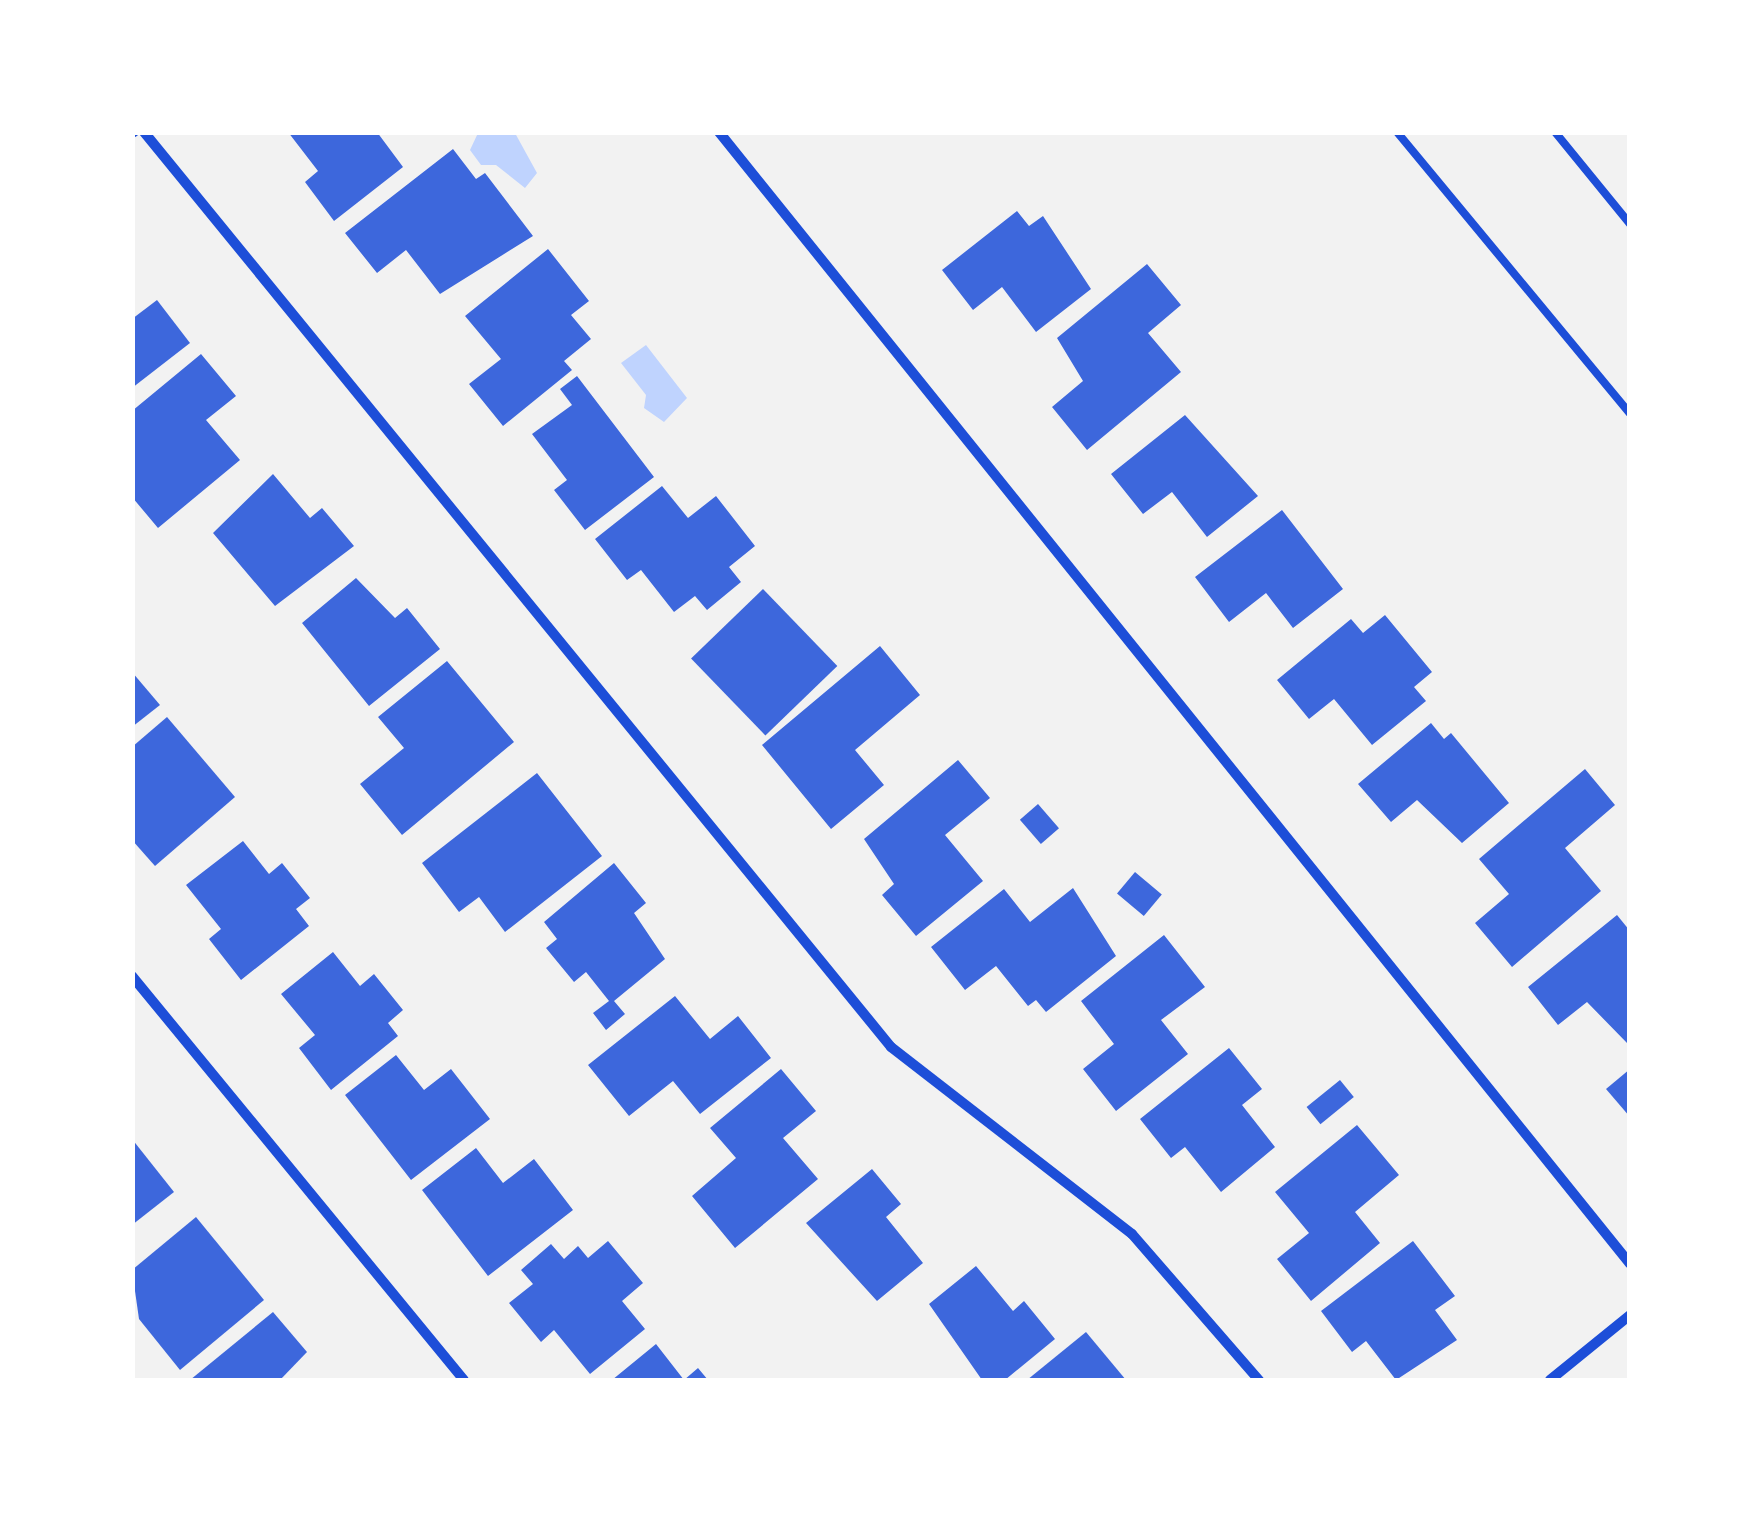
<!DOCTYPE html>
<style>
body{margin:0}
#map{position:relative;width:1762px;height:1513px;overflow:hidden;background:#f2f2f2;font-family:"PT Sans",sans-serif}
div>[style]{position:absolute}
.water>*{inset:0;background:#bfd3fe}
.building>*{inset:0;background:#3d67dc;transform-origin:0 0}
.service>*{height:8px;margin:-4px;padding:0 4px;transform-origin:4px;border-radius:4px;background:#1d4ed8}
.minor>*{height:10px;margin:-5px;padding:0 5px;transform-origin:5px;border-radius:5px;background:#1d4ed8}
span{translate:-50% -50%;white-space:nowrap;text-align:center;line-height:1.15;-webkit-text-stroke:8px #fff;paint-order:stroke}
.frame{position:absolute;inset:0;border:135px solid #fff;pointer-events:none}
</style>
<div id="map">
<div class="water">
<i style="clip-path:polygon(478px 133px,515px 133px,537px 173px,525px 188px,496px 165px,481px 165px,470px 150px)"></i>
<i style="clip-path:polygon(646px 345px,687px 398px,664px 422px,644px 408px,646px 395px,621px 363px)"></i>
</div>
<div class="building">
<i style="clip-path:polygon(288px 132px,377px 132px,403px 167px,334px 221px,305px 182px,318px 171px)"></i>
<i style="clip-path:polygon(453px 149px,476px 179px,485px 173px,533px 236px,440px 294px,406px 250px,377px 273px,345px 233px)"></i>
<i style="clip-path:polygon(1017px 211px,1029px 226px,1043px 216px,1091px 289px,1036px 332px,1002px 287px,973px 310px,942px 270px)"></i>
<i style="clip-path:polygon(548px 249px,589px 301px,571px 315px,591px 339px,564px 361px,572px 370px,503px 426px,469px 384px,501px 359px,465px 316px)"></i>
<i style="clip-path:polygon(1147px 264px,1181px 305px,1148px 333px,1181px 372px,1087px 450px,1052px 407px,1083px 381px,1057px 338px)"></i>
<i style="clip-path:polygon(157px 300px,190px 343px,132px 388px,132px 319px)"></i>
<i style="clip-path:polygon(201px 354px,236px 396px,206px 420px,240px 460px,158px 528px,132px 497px,132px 411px)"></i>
<i style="clip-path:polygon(577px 376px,654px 477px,585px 530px,554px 490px,567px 480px,532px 434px,572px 405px,560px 389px)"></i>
<i style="clip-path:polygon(1185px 415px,1258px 496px,1207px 537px,1172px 492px,1143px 514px,1111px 474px)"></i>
<i style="clip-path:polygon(273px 474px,310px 518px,322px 508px,354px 546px,275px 606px,213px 533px)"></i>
<i style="clip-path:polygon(662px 486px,688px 518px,716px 496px,755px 546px,729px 567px,741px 582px,707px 610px,695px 596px,674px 612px,641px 570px,627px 580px,595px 539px)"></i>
<i style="clip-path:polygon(1282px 510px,1343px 589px,1293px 628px,1266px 593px,1229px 622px,1195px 577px)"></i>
<i style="clip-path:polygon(356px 578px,395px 618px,407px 608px,440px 649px,369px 706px,302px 623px)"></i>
<i style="left:763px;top:589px;width:107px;height:100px;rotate:46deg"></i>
<i style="clip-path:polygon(1385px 615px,1432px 672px,1414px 687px,1426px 701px,1372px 745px,1334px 699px,1309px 719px,1277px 680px,1351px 619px,1363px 633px)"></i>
<i style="clip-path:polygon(880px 646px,920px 695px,855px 750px,884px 785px,831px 829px,762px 745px)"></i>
<i style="clip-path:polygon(447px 661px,514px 742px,402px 835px,360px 784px,404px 748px,378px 717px)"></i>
<i style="clip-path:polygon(132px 672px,160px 705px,132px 727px)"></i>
<i style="clip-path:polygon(167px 717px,235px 797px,155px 866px,132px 840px,132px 747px)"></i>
<i style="clip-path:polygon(1431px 723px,1444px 739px,1451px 733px,1509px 803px,1462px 843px,1417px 800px,1391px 822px,1358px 784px)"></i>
<i style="clip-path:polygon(958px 760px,990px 798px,945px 835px,983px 881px,916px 936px,882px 895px,894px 884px,864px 839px)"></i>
<i style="clip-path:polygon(1585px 769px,1615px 805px,1565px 848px,1601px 891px,1512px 967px,1475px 923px,1509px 894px,1479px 859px)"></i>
<i style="clip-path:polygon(537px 773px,602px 856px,505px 932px,479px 897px,459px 912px,422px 863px)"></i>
<i style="left:1038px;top:804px;width:32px;height:24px;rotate:49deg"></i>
<i style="clip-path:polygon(243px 841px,269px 874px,282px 863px,310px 898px,296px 909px,309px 926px,241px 980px,209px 939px,221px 929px,186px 885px)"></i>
<i style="clip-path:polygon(614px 863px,646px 903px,634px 913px,665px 959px,614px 1001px,625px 1014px,606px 1030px,593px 1013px,609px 1001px,586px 972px,574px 982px,546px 948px,557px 939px,544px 922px)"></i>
<i style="left:1135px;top:872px;width:35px;height:28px;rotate:40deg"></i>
<i style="clip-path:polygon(1073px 888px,1116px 956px,1046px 1012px,1036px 1000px,1028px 1006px,996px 966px,965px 990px,931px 947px,1004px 889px,1030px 922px)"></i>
<i style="clip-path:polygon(1617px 915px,1630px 931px,1627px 1043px,1587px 1002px,1558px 1025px,1528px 987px)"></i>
<i style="clip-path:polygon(1164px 935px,1205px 987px,1161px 1020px,1188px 1054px,1116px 1111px,1083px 1069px,1114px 1044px,1081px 1001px)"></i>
<i style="clip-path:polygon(333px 952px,360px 986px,374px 974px,403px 1010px,388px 1023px,398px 1036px,331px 1090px,299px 1048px,315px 1035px,281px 994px)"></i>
<i style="clip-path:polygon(675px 996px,710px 1039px,738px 1016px,771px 1058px,700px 1114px,673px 1081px,629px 1116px,588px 1065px)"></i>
<i style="clip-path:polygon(1229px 1048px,1262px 1089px,1242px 1105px,1275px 1147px,1221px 1192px,1185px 1147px,1171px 1158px,1140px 1119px)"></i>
<i style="clip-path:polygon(396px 1055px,424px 1090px,451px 1069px,490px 1119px,411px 1180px,345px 1095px)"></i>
<i style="clip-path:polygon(781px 1069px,816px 1111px,783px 1138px,818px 1179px,735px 1248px,692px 1196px,736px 1158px,710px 1128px)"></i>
<i style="clip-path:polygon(1630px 1069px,1630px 1117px,1606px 1089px)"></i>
<i style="left:1340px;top:1080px;width:22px;height:43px;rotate:51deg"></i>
<i style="clip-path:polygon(1357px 1125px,1399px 1175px,1355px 1212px,1380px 1243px,1311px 1301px,1277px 1259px,1309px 1233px,1275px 1192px)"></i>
<i style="clip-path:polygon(132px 1139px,174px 1192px,132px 1225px)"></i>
<i style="clip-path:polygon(476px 1148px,503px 1183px,534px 1159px,573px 1210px,488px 1276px,422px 1190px)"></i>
<i style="clip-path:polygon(872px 1169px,901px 1204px,886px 1217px,923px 1263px,877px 1301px,806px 1223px)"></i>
<i style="clip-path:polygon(196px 1217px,264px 1300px,180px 1370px,139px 1319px,132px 1270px)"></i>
<i style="clip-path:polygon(608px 1241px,643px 1283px,622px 1301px,645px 1329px,590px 1374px,554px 1330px,541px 1342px,509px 1303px,533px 1284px,521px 1270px,551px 1244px,564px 1259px,578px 1246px,588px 1258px)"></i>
<i style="clip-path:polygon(1413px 1241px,1455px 1296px,1435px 1310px,1457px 1340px,1396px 1380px,1366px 1341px,1352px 1352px,1321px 1311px)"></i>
<i style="clip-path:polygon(976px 1266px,1013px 1311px,1024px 1301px,1055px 1339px,1005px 1380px,982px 1380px,929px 1304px)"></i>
<i style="clip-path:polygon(273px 1312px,307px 1352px,280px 1380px,190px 1380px)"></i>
<i style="clip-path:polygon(1086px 1332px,1126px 1380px,1027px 1380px)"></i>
<i style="clip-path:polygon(656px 1344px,684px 1380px,698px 1368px,708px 1380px,612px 1380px)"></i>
</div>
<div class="service">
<i style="left:1397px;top:132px;width:366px;rotate:50.4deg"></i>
<i style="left:1555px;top:132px;width:119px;rotate:50.8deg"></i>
</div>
<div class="minor">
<i style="left:144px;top:132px;width:1181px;rotate:50.77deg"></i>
<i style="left:891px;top:1047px;width:305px;rotate:37.8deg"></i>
<i style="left:1132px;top:1234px;width:194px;rotate:49deg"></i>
<i style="left:719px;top:132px;width:1453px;rotate:51.17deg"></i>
<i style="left:132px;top:133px;width:2px;rotate:-27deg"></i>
<i style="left:132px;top:976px;width:523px;rotate:50.59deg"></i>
<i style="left:1550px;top:1380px;width:103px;rotate:-39.1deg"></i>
</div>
<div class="frame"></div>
</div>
